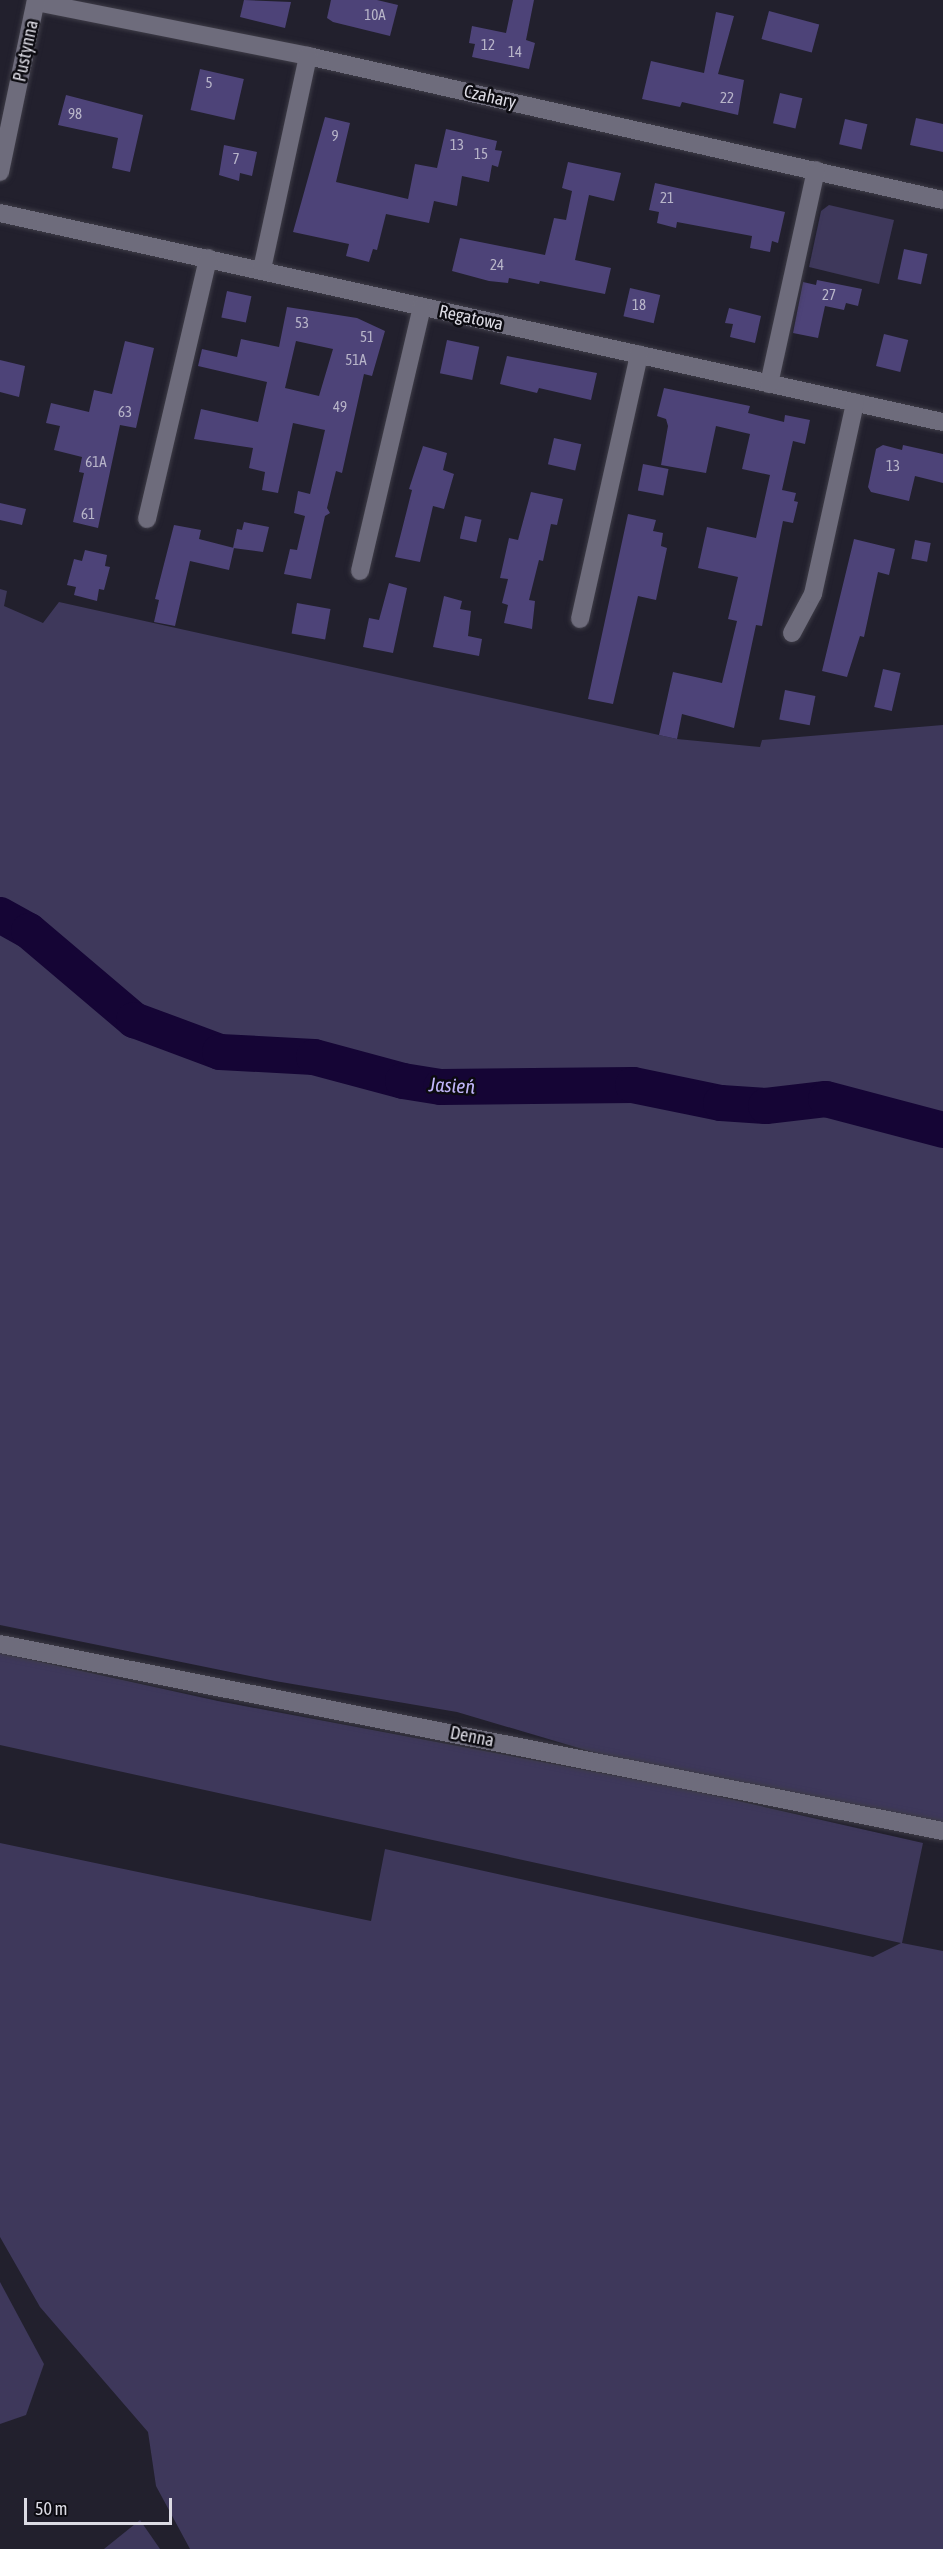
<!DOCTYPE html>
<meta charset="utf-8">
<style>
body{margin:0}
#map{position:relative;width:943px;height:2549px;overflow:hidden;background:#22202d;font-family:"Asap Condensed",sans-serif}
div>[style]{position:absolute}
.green>*{inset:0;background:#3e385b}
.river>*{height:36px;margin:-18px;padding:0 18px;transform-origin:18px;border-radius:18px;background:#150535}
.building>*{inset:0;background:#4d4378;transform-origin:0 0}
.roads{filter:drop-shadow(0 0 2px #3e3c47) drop-shadow(0 0 2px #3e3c47)}
.street>*{height:18px;margin:-9px;padding:0 9px;transform-origin:9px;border-radius:9px;background:#6e6c7c}
span{translate:-50% -50%;white-space:nowrap;text-align:center;line-height:1.15;-webkit-text-stroke:5px #0c0b11;paint-order:stroke}
.number-label{font-size:15px;color:#b8b5c9}
.number-label span{-webkit-text-stroke-width:0}
.street-label{font-size:18px;color:#dcdbe4}
.water-label{font-size:20px;color:#c1b6f9;font-style:italic}
.scale{position:absolute;left:24px;top:2498px;width:148px;height:27px;box-sizing:border-box;border:3px solid #dcdbe4;border-top:0;padding-left:8px;font-size:18px;line-height:21px;white-space:nowrap;color:#dcdbe4;-webkit-text-stroke:4px #0c0b11;paint-order:stroke}
</style>
<div id="map">
<div class="green">
<i style="clip-path:polygon(829px 205px,894px 220px,879px 284px,809px 267px,821px 211px)"></i>
<i style="clip-path:polygon(0 589px,7px 591px,4px 606px,43px 623px,59px 602px,677px 739px,760px 747px,762px 740px,943px 725px,943px 1829px,673px 1776px,457px 1712px,275px 1681px,0 1625px)"></i>
<i style="clip-path:polygon(0 1653px,218px 1701px,681px 1788px,923px 1843px,902px 1943px,943px 1951px,943px 2549px,190px 2549px,156px 2486px,148px 2432px,40px 2307px,0 2237px,0 1843px,371px 1921px,385px 1849px,873px 1957px,901px 1943px,0 1745px)"></i>
<i style="clip-path:polygon(0 2282px,44px 2364px,26px 2415px,0 2424px)"></i>
<i style="clip-path:polygon(140px 2520px,160px 2549px,104px 2549px)"></i>
</div>
<div class="river">
<i style="left:0;top:915px;width:33px;rotate:29deg"></i>
<i style="left:29px;top:931px;width:138px;rotate:40.3deg"></i>
<i style="left:134px;top:1020px;width:92px;rotate:20.4deg"></i>
<i style="left:220px;top:1052px;width:94px;rotate:3deg"></i>
<i style="left:314px;top:1057px;width:92px;rotate:15.1deg"></i>
<i style="left:403px;top:1081px;width:38px;rotate:9deg"></i>
<i style="left:441px;top:1087px;width:192px;rotate:-0.6deg"></i>
<i style="left:633px;top:1085px;width:90px;rotate:11.6deg"></i>
<i style="left:721px;top:1103px;width:45px;rotate:3.8deg"></i>
<i style="left:766px;top:1106px;width:60px;rotate:-6.7deg"></i>
<i style="left:826px;top:1099px;width:121px;rotate:14.8deg"></i>
</div>
<div class="building">
<i style="clip-path:polygon(244px 0,291px 2px,285px 28px,240px 17px)"></i>
<i style="clip-path:polygon(331px 0,377px 0,398px 5px,390px 36px,333px 22px,327px 18px)"></i>
<i style="clip-path:polygon(513px 0,534px 0,526px 40px,535px 43px,529px 69px,472px 57px,475px 44px,469px 43px,472px 26px,506px 33px)"></i>
<i style="left:769px;top:11px;width:52px;height:29px;rotate:15deg"></i>
<i style="clip-path:polygon(716px 12px,734px 16px,718px 74px,744px 80px,738px 115px,682px 102px,680px 107px,642px 99px,651px 61px,704px 73px)"></i>
<i style="left:200px;top:69px;width:45px;height:42px;rotate:13deg"></i>
<i style="left:780px;top:93px;width:23px;height:31px;rotate:13deg"></i>
<i style="clip-path:polygon(66px 95px,143px 115px,130px 172px,112px 168px,118px 138px,58px 125px)"></i>
<i style="clip-path:polygon(325px 117px,350px 123px,336px 182px,408px 199px,415px 164px,437px 168px,446px 129px,497px 141px,495px 150px,502px 151px,498px 167px,492px 165px,489px 182px,462px 176px,457px 206px,434px 201px,429px 223px,386px 214px,377px 250px,373px 249px,369px 262px,346px 256px,349px 244px,293px 232px)"></i>
<i style="clip-path:polygon(916px 118px,943px 124px,943px 152px,910px 145px)"></i>
<i style="left:845px;top:119px;width:23px;height:26px;rotate:13deg"></i>
<i style="clip-path:polygon(224px 145px,257px 152px,252px 176px,240px 173px,239px 181px,219px 175px)"></i>
<i style="clip-path:polygon(568px 162px,621px 173px,614px 201px,589px 195px,575px 260px,611px 268px,605px 294px,540px 281px,539px 284px,509px 278px,508px 283px,489px 281px,452px 271px,460px 238px,545px 255px,554px 218px,566px 220px,572px 191px,562px 188px)"></i>
<i style="clip-path:polygon(655px 183px,785px 212px,778px 243px,772px 241px,770px 252px,750px 248px,752px 236px,677px 222px,676px 228px,657px 223px,659px 212px,649px 210px)"></i>
<i style="left:904px;top:249px;width:24px;height:31px;rotate:12deg"></i>
<i style="clip-path:polygon(817px 280px,862px 289px,858px 306px,846px 303px,844px 310px,825px 306px,818px 338px,793px 333px,803px 282px,816px 285px)"></i>
<i style="left:630px;top:288px;width:31px;height:29px;rotate:13deg"></i>
<i style="left:227px;top:291px;width:25px;height:27px;rotate:12deg"></i>
<i style="clip-path:polygon(evenodd,287px 307px,357px 318px,385px 331px,372px 376px,364px 374px,342px 473px,336px 471px,327px 508px,330px 513px,325px 516px,311px 579px,284px 574px,290px 549px,297px 550px,305px 516px,294px 513px,298px 491px,310px 494px,325px 430px,293px 423px,278px 493px,262px 490px,265px 472px,249px 468px,253px 448px,194px 439px,201px 409px,258px 422px,267px 382px,198px 366px,202px 349px,237px 357px,241px 339px,279px 347px,287px 307px,296px 341px,333px 349px,319px 396px,285px 388px,296px 341px)"></i>
<i style="clip-path:polygon(729px 308px,761px 316px,755px 343px,730px 337px,733px 324px,725px 323px)"></i>
<i style="left:884px;top:334px;width:25px;height:33px;rotate:14deg"></i>
<i style="left:447px;top:340px;width:33px;height:34px;rotate:12deg"></i>
<i style="clip-path:polygon(125px 341px,154px 348px,136px 428px,120px 425px,98px 528px,73px 522px,84px 473px,79px 472px,82px 457px,54px 450px,60px 426px,46px 423px,51px 403px,89px 412px,94px 390px,112px 394px)"></i>
<i style="clip-path:polygon(507px 356px,597px 373px,591px 400px,539px 388px,537px 393px,500px 384px)"></i>
<i style="clip-path:polygon(0 360px,25px 366px,19px 397px,0 392px)"></i>
<i style="clip-path:polygon(664px 388px,750px 406px,748px 413px,784px 422px,785px 415px,810px 420px,805px 444px,793px 441px,782px 490px,796px 493px,794px 501px,798px 502px,793px 523px,783px 521px,762px 626px,756px 625px,734px 728px,682px 714px,677px 739px,659px 735px,673px 672px,722px 683px,737px 621px,728px 619px,738px 577px,698px 568px,707px 527px,756px 538px,770px 475px,742px 469px,750px 434px,716px 426px,706px 473px,661px 465px,668px 426px,666px 419px,657px 416px)"></i>
<i style="left:554px;top:438px;width:28px;height:27px;rotate:13deg"></i>
<i style="clip-path:polygon(883px 445px,902px 450px,903px 445px,943px 454px,943px 483px,915px 476px,909px 501px,871px 492px,868px 487px,876px 449px)"></i>
<i style="clip-path:polygon(423px 446px,447px 453px,443px 470px,454px 474px,444px 509px,433px 506px,420px 562px,395px 557px,412px 490px,409px 489px)"></i>
<i style="left:643px;top:464px;width:26px;height:27px;rotate:11deg"></i>
<i style="clip-path:polygon(531px 492px,563px 499px,557px 525px,551px 524px,543px 561px,539px 560px,529px 600px,535px 601px,532px 629px,504px 623px,508px 605px,502px 603px,508px 579px,500px 578px,509px 538px,518px 540px)"></i>
<i style="clip-path:polygon(0 503px,26px 509px,22px 525px,0 520px)"></i>
<i style="clip-path:polygon(628px 514px,656px 520px,653px 531px,663px 533px,661px 546px,667px 548px,656px 600px,638px 596px,613px 704px,588px 699px)"></i>
<i style="left:465px;top:516px;width:17px;height:23px;rotate:13deg"></i>
<i style="clip-path:polygon(244px 522px,269px 527px,263px 552px,233px 548px,237px 529px,242px 530px)"></i>
<i style="clip-path:polygon(174px 525px,201px 530px,199px 539px,234px 548px,229px 570px,190px 561px,175px 626px,154px 622px,159px 600px,155px 599px)"></i>
<i style="clip-path:polygon(854px 539px,895px 549px,889px 575px,878px 572px,864px 637px,860px 636px,847px 677px,822px 671px)"></i>
<i style="left:915px;top:540px;width:16px;height:19px;rotate:11deg"></i>
<i style="clip-path:polygon(85px 550px,107px 555px,105px 566px,110px 567px,104px 590px,99px 589px,97px 601px,74px 595px,76px 587px,67px 585px,74px 559px,82px 561px)"></i>
<i style="clip-path:polygon(389px 583px,407px 588px,393px 653px,363px 647px,369px 618px,379px 620px)"></i>
<i style="clip-path:polygon(444px 596px,462px 601px,460px 609px,471px 611px,468px 636px,482px 639px,479px 656px,433px 647px)"></i>
<i style="left:297px;top:603px;width:34px;height:31px;rotate:10deg"></i>
<i style="left:883px;top:669px;width:18px;height:39px;rotate:13deg"></i>
<i style="left:785px;top:690px;width:31px;height:30px;rotate:11deg"></i>
</div>
<div class="roads">
<div class="street">
<i style="left:36px;top:2px;width:277px;rotate:11.2deg"></i>
<i style="left:308px;top:56px;width:651px;rotate:12.78deg"></i>
<i style="left:0;top:172px;width:176px;rotate:-78.2deg"></i>
<i style="left:0;top:213px;width:966px;rotate:12.5deg"></i>
<i style="left:262px;top:269px;width:218px;rotate:-77.8deg"></i>
<i style="left:769px;top:384px;width:219px;rotate:-77.6deg"></i>
<i style="left:147px;top:519px;width:268px;rotate:-76.8deg"></i>
<i style="left:360px;top:571px;width:271px;rotate:-76.8deg"></i>
<i style="left:580px;top:619px;width:271px;rotate:-77.4deg"></i>
<i style="left:792px;top:633px;width:44px;rotate:-61.7deg"></i>
<i style="left:813px;top:594px;width:196px;rotate:-77.6deg"></i>
<i style="left:0;top:1644px;width:961px;rotate:11.22deg"></i>
</div>
</div>
<div class="number-label">
<span style="left:375px;top:15px">10A</span>
<span style="left:488px;top:45px">12</span>
<span style="left:515px;top:52px">14</span>
<span style="left:209px;top:83px">5</span>
<span style="left:727px;top:98px">22</span>
<span style="left:75px;top:114px">98</span>
<span style="left:335px;top:136px">9</span>
<span style="left:457px;top:145px">13</span>
<span style="left:481px;top:154px">15</span>
<span style="left:236px;top:159px">7</span>
<span style="left:667px;top:198px">21</span>
<span style="left:497px;top:265px">24</span>
<span style="left:829px;top:295px">27</span>
<span style="left:639px;top:305px">18</span>
<span style="left:302px;top:323px">53</span>
<span style="left:367px;top:337px">51</span>
<span style="left:356px;top:360px">51A</span>
<span style="left:340px;top:407px">49</span>
<span style="left:125px;top:412px">63</span>
<span style="left:96px;top:462px">61A</span>
<span style="left:893px;top:466px">13</span>
<span style="left:88px;top:514px">61</span>
</div>
<div class="street-label">
<span style="left:26px;top:51px;rotate:-78deg">Pustynna</span>
<span style="left:490px;top:97px;rotate:13deg">Czahary</span>
<span style="left:471px;top:318px;rotate:12deg">Regatowa</span>
<span style="left:472px;top:1737px;rotate:11deg">Denna</span>
</div>
<div class="water-label">
<span style="left:452px;top:1085px;rotate:3deg">Jasień</span>
</div>
<div class="scale">50 m</div>
</div>
